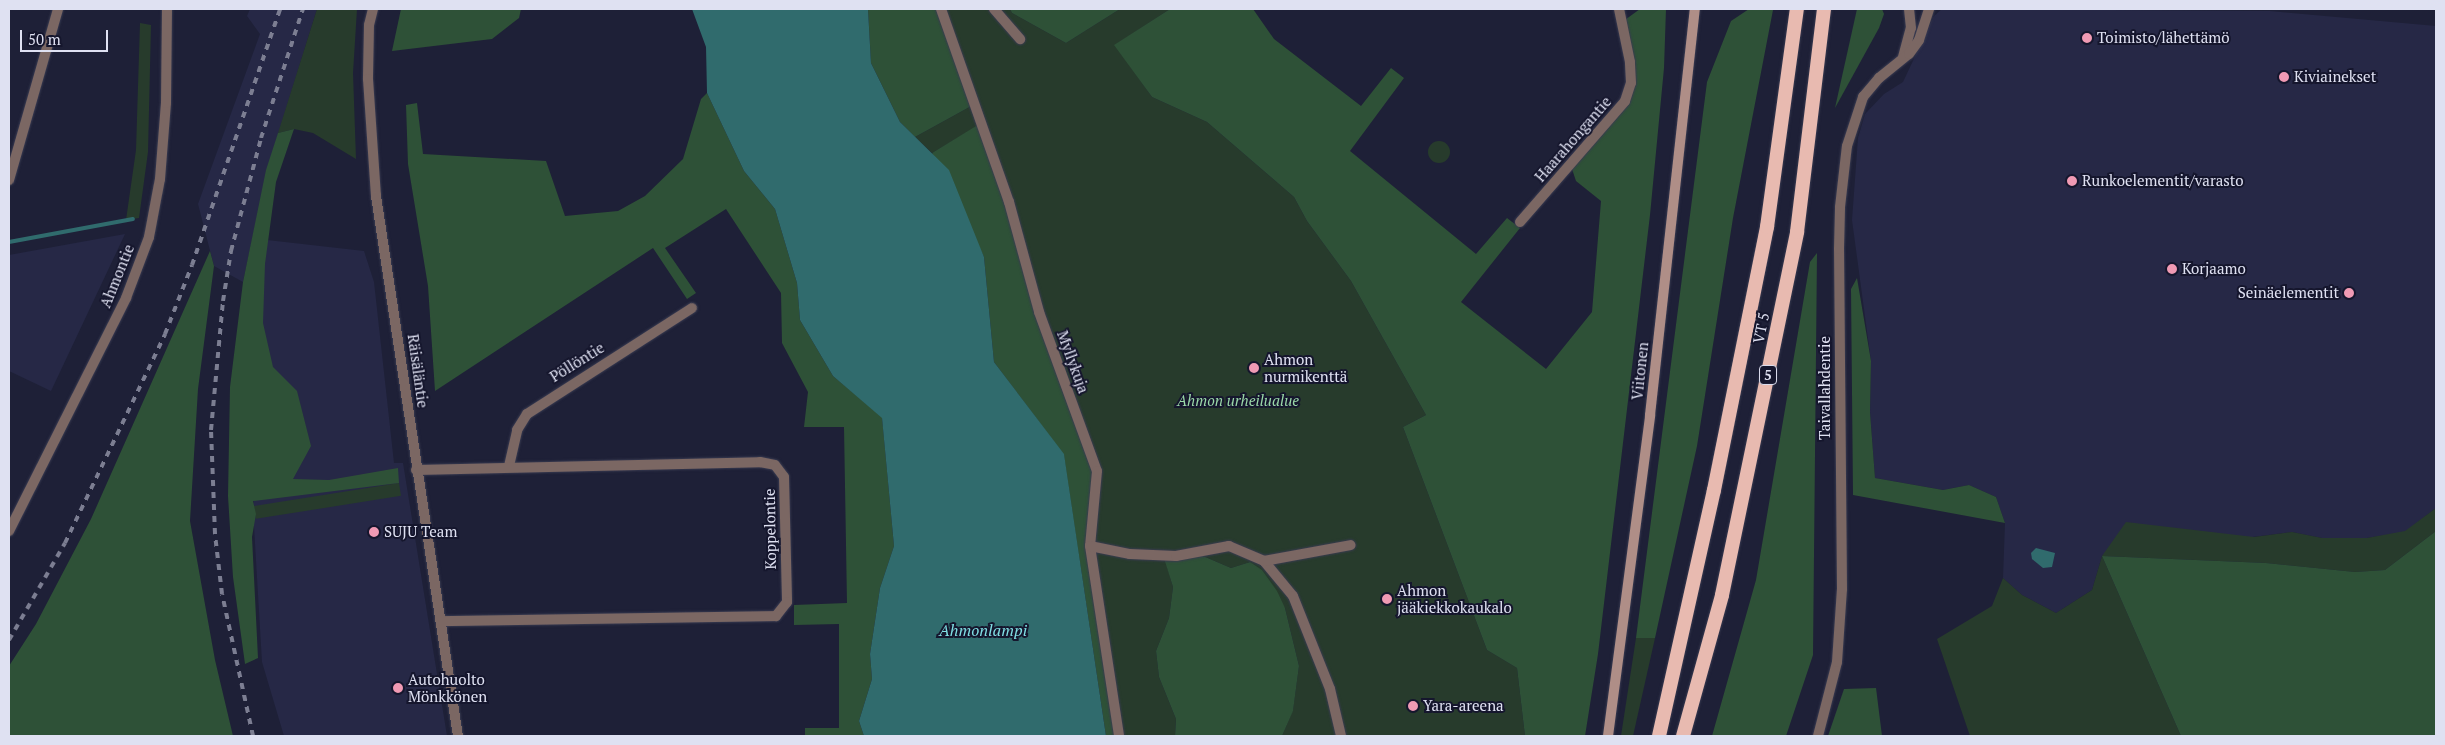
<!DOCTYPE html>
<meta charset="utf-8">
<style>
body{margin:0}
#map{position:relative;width:2445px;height:745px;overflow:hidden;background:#1e2037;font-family:"PT Serif",serif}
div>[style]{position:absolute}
.built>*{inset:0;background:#262846}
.green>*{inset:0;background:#273b2c;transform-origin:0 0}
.round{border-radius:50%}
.forest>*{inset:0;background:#2e5137}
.water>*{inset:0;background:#306b6d}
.stream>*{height:4px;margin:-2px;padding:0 2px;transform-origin:2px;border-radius:2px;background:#306b6d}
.roads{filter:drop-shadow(0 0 1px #393b51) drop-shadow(0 0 1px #393b51)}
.minor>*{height:10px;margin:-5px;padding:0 5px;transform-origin:5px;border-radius:5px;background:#7b6763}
.tertiary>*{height:10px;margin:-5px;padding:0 5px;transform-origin:5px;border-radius:5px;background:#7b6763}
.secondary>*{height:10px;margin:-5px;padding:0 5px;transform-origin:5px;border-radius:5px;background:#af8e87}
.trunk>*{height:14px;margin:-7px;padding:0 7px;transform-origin:7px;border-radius:7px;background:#e8bab0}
.rail>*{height:4px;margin-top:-2px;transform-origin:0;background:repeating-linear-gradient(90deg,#7c7e92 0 6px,transparent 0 12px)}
.dots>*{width:14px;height:14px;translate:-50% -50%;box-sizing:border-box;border:2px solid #15162d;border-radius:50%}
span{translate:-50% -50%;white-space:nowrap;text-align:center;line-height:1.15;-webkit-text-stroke:4px #15162d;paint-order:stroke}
.shield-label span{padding:1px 4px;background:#15162d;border:1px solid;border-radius:4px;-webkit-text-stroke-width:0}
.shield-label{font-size:14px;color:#dfe1f2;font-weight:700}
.poi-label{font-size:15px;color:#dfe1f2}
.left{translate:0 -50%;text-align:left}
.right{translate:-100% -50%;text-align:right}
.street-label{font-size:15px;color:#dfe1f2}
.park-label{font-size:15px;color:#9ad8a8;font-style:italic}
.water-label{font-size:16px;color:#80dfe4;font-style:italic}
.frame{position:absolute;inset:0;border:10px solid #dfe1f2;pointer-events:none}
.scale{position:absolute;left:20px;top:30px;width:88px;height:22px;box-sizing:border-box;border:2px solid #dfe1f2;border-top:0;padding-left:6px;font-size:15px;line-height:18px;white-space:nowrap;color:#dfe1f2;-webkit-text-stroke:4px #15162d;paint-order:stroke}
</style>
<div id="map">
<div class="built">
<i style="clip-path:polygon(250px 9px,317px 9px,267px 170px,243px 282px,214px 266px,198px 204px,260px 34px,247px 16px)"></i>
<i style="clip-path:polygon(1942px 9px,2270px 11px,2436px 26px,2436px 508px,2405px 532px,2367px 538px,2322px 538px,2292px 532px,2102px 556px,2092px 590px,2056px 613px,2022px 595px,2003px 578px,2005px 523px,1996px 497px,1969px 485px,1943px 490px,1875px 478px,1870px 412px,1871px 361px,1852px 220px,1858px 138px,1865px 114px,1884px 94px,1903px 82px,1934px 16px)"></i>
<i style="clip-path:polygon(125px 234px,51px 391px,9px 371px,9px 255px)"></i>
<i style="clip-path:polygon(267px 240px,364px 251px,374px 282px,394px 463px,403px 463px,447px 736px,284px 736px,262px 662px,254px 526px,250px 319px)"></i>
</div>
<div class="green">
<i style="clip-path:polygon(317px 9px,357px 9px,353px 73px,356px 159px,313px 133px,294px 129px,278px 133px)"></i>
<i style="clip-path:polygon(941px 9px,1010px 9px,1012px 13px,1066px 43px,1120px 9px,1170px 9px,1115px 45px,1152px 97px,1207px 122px,1294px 197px,1307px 221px,1351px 281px,1426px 415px,1403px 427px,1487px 650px,1517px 668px,1525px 736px,1282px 736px,1293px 710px,1299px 666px,1285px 608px,1250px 562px,1231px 568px,1203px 556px,1164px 556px,1173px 587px,1169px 618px,1156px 651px,1159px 677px,1176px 719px,1175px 736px,1119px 736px,981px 124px,932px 153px,915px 137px,975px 104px)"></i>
<i style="clip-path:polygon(140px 23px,151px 25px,148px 152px,139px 218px,126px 220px,136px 150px)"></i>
<i class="round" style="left:1428px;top:141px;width:22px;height:22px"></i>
<i style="left:399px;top:483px;width:13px;height:147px;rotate:81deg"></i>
<i style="clip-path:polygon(2436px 508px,2436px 531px,2385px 570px,2355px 572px,2266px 563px,2102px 556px,2181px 736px,1970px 736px,1937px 639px,1992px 606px,2003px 578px,2022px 595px,2056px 613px,2092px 590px,2102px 556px,2126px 522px,2254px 537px,2292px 532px,2322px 538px,2367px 538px,2405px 531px)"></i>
<i style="clip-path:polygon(1636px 638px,1655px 638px,1633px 736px,1621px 736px)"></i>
</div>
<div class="forest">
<i style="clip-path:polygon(401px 9px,521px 9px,519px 18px,492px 39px,392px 51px)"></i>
<i style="clip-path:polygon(868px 9px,941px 9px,975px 104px,915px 137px,900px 122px,871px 63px)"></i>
<i style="clip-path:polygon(1010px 9px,1120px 9px,1066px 43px,1012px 13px)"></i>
<i style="clip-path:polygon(1170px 9px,1253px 9px,1274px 39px,1361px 106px,1391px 68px,1404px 78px,1350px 151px,1476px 254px,1507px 218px,1520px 228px,1461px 302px,1546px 369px,1592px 312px,1601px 201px,1576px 181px,1571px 166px,1629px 93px,1622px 22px,1640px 9px,1666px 9px,1664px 68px,1650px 215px,1598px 654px,1585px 736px,1525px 736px,1517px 668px,1487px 650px,1403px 427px,1426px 415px,1351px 281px,1307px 221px,1294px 197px,1207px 122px,1152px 97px,1114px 45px)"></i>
<i style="clip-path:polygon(1749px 9px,1773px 10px,1733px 218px,1697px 446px,1655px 638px,1636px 638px,1707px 82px,1731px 21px)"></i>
<i style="clip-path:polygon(1857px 9px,1882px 9px,1884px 14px,1879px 28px,1835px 108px)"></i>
<i style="clip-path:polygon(707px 93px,744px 171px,775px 209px,797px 283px,800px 320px,833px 376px,882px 417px,894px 546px,880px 588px,870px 654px,872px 679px,859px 721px,864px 736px,805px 736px,805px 728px,839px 728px,839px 624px,794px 625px,794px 605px,847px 603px,844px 427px,804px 427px,808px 392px,782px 343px,781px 293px,726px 209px,665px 248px,696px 293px,687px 299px,653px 248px,435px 391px,428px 286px,408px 164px,406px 105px,417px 103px,423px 154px,546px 161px,565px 216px,618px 211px,645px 196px,683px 159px,701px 99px)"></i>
<i style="clip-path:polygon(981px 123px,1039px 312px,1097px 471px,1090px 546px,1119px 736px,1106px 736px,1064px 455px,994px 362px,984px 257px,932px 153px)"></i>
<i style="clip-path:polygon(294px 129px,276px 182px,265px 264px,263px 323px,273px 367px,297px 391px,311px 446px,293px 479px,329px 480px,398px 468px,399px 483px,253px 501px,256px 514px,252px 537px,258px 658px,245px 664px,233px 577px,228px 496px,230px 387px,243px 282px,266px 170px,278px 133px)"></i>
<i style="clip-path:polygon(210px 251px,214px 266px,198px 389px,190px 521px,215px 660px,233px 736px,9px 736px,9px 666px,36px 624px,91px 519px)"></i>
<i style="clip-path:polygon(1817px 253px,1813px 655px,1786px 736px,1712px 736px,1756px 580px,1810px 262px)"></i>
<i style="clip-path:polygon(1857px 278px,1871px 361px,1870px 412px,1875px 478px,1943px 490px,1969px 485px,1996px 497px,2005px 523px,1853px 495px,1851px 289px)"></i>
<i style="clip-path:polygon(2436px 531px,2436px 736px,2181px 736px,2102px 556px,2266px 563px,2355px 572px,2385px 570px)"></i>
<i style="clip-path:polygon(1163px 555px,1203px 556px,1231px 568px,1250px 562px,1262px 570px,1277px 591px,1285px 608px,1299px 666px,1293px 711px,1282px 736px,1175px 736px,1176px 719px,1159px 677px,1156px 651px,1169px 618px,1173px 587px)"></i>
<i style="clip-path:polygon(1876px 688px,1882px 736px,1828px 736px,1844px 689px)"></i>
</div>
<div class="water">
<i style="clip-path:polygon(692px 9px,868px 9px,871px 63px,900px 122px,949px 170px,984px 257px,994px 362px,1064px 454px,1106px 736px,864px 736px,859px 721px,872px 679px,870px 654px,880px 588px,894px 546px,882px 418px,833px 376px,800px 320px,797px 283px,775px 209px,744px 171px,707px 93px,706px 47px)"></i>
<i style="clip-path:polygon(2036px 548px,2055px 553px,2052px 567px,2043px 568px,2032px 559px,2031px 553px)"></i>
</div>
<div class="stream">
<i style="left:9px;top:242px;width:126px;rotate:-10.5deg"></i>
</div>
<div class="roads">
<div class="minor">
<i style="left:941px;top:9px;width:205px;rotate:70.6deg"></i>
<i style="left:1009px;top:202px;width:114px;rotate:74.7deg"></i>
<i style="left:1039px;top:312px;width:169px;rotate:70deg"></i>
<i style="left:1097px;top:471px;width:75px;rotate:95.3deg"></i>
<i style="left:1090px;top:546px;width:192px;rotate:81.3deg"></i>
<i style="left:994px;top:9px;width:40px;rotate:49deg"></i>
<i style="left:9px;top:180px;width:178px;rotate:-74deg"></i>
<i style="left:1520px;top:222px;width:160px;rotate:-49deg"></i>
<i style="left:1625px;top:101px;width:19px;rotate:-72deg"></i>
<i style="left:1631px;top:83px;width:21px;rotate:-93deg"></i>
<i style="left:1630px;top:62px;width:54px;rotate:-101.7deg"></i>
<i style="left:509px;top:466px;width:37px;rotate:-77deg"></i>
<i style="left:517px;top:430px;width:19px;rotate:-58deg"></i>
<i style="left:527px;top:414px;width:196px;rotate:-32.7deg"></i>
<i style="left:416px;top:470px;width:344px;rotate:-1.3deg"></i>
<i style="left:760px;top:462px;width:15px;rotate:11deg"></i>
<i style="left:775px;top:465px;width:15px;rotate:53deg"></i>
<i style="left:784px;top:477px;width:125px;rotate:88.6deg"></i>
<i style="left:787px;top:602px;width:18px;rotate:128deg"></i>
<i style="left:776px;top:616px;width:335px;rotate:179.1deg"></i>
<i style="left:9px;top:531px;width:261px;rotate:-63.3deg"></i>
<i style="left:126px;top:298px;width:65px;rotate:-69.3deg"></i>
<i style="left:149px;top:237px;width:59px;rotate:-79.3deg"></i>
<i style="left:160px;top:179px;width:76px;rotate:-85.5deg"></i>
<i style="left:166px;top:103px;width:94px;rotate:-89.4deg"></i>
<i style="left:1090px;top:546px;width:41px;rotate:11.3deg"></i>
<i style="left:1130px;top:554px;width:46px;rotate:2.5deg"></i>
<i style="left:1176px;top:556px;width:54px;rotate:-10.7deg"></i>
<i style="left:1229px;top:546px;width:38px;rotate:23deg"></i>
<i style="left:1264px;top:561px;width:45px;rotate:50.4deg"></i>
<i style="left:1293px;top:596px;width:100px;rotate:68.3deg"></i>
<i style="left:1330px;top:689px;width:48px;rotate:76.8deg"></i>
<i style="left:1264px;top:561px;width:88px;rotate:-10.4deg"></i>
</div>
<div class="tertiary">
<i style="left:373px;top:9px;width:16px;rotate:104deg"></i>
<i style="left:369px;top:25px;width:54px;rotate:91.1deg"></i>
<i style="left:368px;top:79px;width:117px;rotate:86.1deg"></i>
<i style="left:376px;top:196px;width:546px;rotate:81.37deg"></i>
<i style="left:1903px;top:57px;width:30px;rotate:-75deg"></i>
<i style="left:1911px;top:28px;width:19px;rotate:-96deg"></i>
<i style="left:1818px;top:736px;width:76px;rotate:-75.6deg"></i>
<i style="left:1837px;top:662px;width:73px;rotate:-86.1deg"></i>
<i style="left:1842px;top:589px;width:340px;rotate:-90.5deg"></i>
<i style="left:1839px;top:249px;width:42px;rotate:-88.6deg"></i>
<i style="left:1840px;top:207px;width:61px;rotate:-83.5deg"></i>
<i style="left:1847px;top:146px;width:52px;rotate:-71.9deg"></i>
<i style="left:1863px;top:97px;width:25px;rotate:-50deg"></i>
<i style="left:1879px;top:78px;width:38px;rotate:-39deg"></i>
<i style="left:1909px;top:54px;width:17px;rotate:-54deg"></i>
<i style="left:1919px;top:40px;width:33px;rotate:-72deg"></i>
</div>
<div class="secondary">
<i style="left:1608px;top:736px;width:324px;rotate:-82.5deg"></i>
<i style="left:1650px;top:415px;width:408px;rotate:-83.7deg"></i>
</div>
<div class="trunk">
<i style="left:1659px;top:736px;width:252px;rotate:-77.4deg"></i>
<i style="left:1714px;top:490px;width:268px;rotate:-78.6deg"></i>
<i style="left:1767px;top:227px;width:220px;rotate:-82.2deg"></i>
<i style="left:1683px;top:736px;width:146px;rotate:-74.5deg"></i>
<i style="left:1722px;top:595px;width:371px;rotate:-78.3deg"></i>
<i style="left:1797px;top:232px;width:225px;rotate:-83.1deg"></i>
</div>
</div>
<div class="rail">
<i style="left:9px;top:640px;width:112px;rotate:-60deg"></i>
<i style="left:65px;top:543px;width:232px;rotate:-64.4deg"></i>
<i style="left:165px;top:334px;width:74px;rotate:-68.6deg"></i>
<i style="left:192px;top:265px;width:271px;rotate:-71deg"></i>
<i style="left:253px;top:736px;width:145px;rotate:-102.3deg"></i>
<i style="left:222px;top:594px;width:60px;rotate:-96.7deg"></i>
<i style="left:215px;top:534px;width:104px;rotate:-92.2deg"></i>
<i style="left:211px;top:430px;width:130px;rotate:-84.7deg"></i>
<i style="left:223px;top:301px;width:51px;rotate:-80.9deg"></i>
<i style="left:231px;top:251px;width:117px;rotate:-75.1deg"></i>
<i style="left:261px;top:138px;width:136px;rotate:-72deg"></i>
</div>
<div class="dots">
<i style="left:2087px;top:38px;background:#f09ab4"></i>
<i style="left:2284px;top:77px;background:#f09ab4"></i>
<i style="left:2072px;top:181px;background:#f09ab4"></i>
<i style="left:2172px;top:269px;background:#f09ab4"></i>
<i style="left:2349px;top:293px;background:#f09ab4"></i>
<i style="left:1254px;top:368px;background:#f09ab4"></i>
<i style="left:374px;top:532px;background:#f09ab4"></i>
<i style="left:1387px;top:599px;background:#f09ab4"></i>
<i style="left:398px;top:688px;background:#f09ab4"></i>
<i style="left:1413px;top:706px;background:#f09ab4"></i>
</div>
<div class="shield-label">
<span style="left:1768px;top:375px">5</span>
</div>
<div class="poi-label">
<span class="left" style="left:2097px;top:38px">Toimisto/lähettämö</span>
<span class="left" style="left:2294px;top:77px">Kiviainekset</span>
<span class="left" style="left:2082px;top:181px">Runkoelementit/varasto</span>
<span class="left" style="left:2182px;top:269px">Korjaamo</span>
<span class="right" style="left:2339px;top:293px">Seinäelementit</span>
<span class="left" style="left:1264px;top:368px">Ahmon<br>nurmikenttä</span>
<span class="left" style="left:384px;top:532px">SUJU Team</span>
<span class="left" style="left:1397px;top:599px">Ahmon<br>jääkiekkokaukalo</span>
<span class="left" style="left:408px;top:688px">Autohuolto<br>Mönkkönen</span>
<span class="left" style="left:1423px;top:706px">Yara-areena</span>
</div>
<div class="street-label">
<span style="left:1573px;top:139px;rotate:-49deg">Haarahongantie</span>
<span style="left:117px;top:276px;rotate:-68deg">Ahmontie</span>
<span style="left:1761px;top:328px;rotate:-79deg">VT 5</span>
<span style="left:577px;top:362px;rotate:-32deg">Pöllöntie</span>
<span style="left:1073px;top:362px;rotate:70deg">Myllykuja</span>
<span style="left:418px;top:371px;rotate:82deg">Räisäläntie</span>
<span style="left:1640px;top:371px;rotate:-84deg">Viitonen</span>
<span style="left:1825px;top:388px;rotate:-90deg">Taivallahdentie</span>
<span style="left:770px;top:529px;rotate:-91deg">Koppelontie</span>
</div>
<div class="park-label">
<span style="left:1238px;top:401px">Ahmon urheilualue</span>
</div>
<div class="water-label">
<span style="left:983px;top:630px">Ahmonlampi</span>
</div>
<div class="frame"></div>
<div class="scale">50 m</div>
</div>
